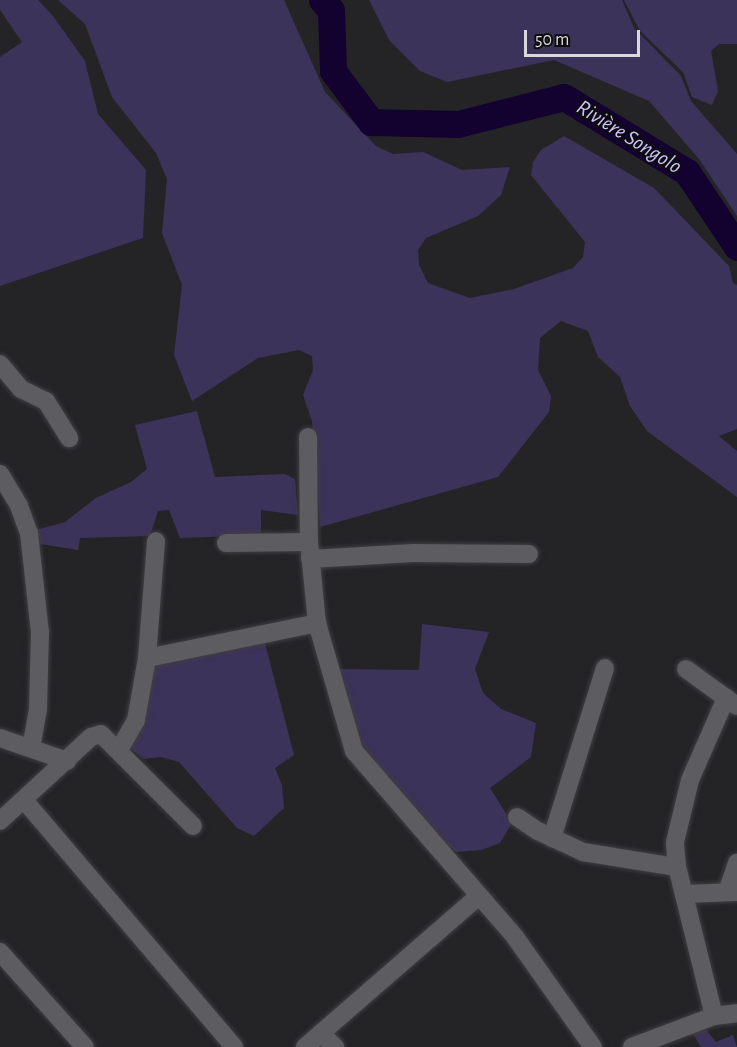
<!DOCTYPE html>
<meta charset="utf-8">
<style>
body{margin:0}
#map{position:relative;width:737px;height:1047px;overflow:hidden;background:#242427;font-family:"Alegreya Sans",sans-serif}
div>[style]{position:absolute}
.green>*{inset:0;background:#3c335a}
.river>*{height:27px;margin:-13.5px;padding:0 13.5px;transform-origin:13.5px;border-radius:13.5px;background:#130230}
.roads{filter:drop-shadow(0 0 2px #3f3e40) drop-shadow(0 0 2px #3f3e40)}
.minor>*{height:18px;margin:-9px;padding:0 9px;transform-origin:9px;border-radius:9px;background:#5d5c60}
span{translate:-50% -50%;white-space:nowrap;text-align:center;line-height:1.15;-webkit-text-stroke:4.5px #0d0d0f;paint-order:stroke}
.water-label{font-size:22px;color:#cdc2fd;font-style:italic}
.scale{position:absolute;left:524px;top:30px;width:116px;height:27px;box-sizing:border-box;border:3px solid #d9d8da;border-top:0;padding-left:8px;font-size:18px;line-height:21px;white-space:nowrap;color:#d9d8da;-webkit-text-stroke:4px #0d0d0f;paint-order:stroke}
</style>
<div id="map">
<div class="green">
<i style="clip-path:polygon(0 0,38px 0,53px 16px,85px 61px,98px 114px,146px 170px,143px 238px,0 286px,0 57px,22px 42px,0 10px)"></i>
<i style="clip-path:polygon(58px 0,284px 0,325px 92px,376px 146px,393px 154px,423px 152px,462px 170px,510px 167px,501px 195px,478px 216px,426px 238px,418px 250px,419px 265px,428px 283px,470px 298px,514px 289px,573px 268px,583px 257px,585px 242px,531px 175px,533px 162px,541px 150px,564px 136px,654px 188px,729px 266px,733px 283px,737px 285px,737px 429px,719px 436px,737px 451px,737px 497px,647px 431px,630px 406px,620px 377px,598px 357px,588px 331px,561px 321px,540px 338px,538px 370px,551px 396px,549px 412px,498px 477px,320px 527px,312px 421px,303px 395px,313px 370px,312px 356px,299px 350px,258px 358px,192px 401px,174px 355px,182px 285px,162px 233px,167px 179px,156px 153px,112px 97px,85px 24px)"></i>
<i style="clip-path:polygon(369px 0,622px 0,634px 28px,681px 76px,691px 101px,737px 154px,737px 216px,699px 159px,649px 101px,554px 60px,447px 82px,420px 71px,389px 40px)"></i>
<i style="clip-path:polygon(624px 0,737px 0,737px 44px,719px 44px,711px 51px,718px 91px,712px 105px,692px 97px,683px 72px,640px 31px)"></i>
<i style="clip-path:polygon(197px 411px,215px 477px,285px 474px,295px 479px,298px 515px,261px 510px,261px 535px,180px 538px,169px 510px,158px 511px,150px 536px,80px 538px,78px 550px,40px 544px,32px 531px,65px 522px,96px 498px,131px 482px,147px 469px,135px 425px)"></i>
<i style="clip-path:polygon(422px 624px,489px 632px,475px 669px,483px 693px,501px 709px,536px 723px,531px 757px,490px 788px,512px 823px,500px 843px,481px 850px,457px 852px,443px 845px,365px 756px,337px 669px,419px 670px)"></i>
<i style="clip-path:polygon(265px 643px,294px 755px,275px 768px,282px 785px,284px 808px,254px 836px,237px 828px,179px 762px,161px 757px,144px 759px,128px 747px,154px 660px)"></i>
<i style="clip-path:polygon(705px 1028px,716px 1042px,733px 1035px,737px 1047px,701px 1047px,693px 1034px)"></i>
</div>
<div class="river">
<i style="left:322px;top:0;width:13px;rotate:48deg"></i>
<i style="left:331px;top:10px;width:61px;rotate:88.1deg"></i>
<i style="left:333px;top:71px;width:64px;rotate:53.3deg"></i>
<i style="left:371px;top:122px;width:87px;rotate:1.3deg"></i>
<i style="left:458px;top:124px;width:109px;rotate:-14.3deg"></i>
<i style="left:564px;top:97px;width:144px;rotate:31.4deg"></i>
<i style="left:687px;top:172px;width:90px;rotate:56.3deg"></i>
</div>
<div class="roads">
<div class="minor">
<i style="left:0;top:364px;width:33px;rotate:50deg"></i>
<i style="left:21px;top:389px;width:28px;rotate:26deg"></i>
<i style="left:46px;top:401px;width:44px;rotate:58.1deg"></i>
<i style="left:308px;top:437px;width:105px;rotate:89.5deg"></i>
<i style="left:309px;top:542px;width:81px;rotate:84.4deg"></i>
<i style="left:317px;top:623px;width:133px;rotate:73.9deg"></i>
<i style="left:354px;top:751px;width:246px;rotate:49.1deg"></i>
<i style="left:515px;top:937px;width:135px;rotate:54.7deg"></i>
<i style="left:0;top:474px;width:37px;rotate:59deg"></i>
<i style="left:19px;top:506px;width:29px;rotate:70deg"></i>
<i style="left:29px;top:533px;width:100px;rotate:83.7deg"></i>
<i style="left:40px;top:632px;width:77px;rotate:91.5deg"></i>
<i style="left:38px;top:709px;width:39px;rotate:100deg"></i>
<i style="left:226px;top:543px;width:83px;rotate:-0.7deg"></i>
<i style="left:310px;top:559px;width:103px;rotate:-3.3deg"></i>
<i style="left:413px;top:553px;width:116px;rotate:0.5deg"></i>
<i style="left:147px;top:658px;width:174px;rotate:-11.6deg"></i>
<i style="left:686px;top:669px;width:63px;rotate:36deg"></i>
<i style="left:0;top:738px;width:71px;rotate:18.9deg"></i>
<i style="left:120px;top:748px;width:32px;rotate:-60deg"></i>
<i style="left:136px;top:720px;width:63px;rotate:-79.9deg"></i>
<i style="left:147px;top:658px;width:117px;rotate:-85.6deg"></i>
<i style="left:24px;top:800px;width:324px;rotate:49.6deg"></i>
<i style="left:517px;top:817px;width:25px;rotate:34deg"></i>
<i style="left:538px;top:831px;width:50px;rotate:25deg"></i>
<i style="left:583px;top:852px;width:95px;rotate:9.1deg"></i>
<i style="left:0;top:821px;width:124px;rotate:-42.7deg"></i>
<i style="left:91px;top:737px;width:10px;rotate:-17deg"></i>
<i style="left:101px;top:734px;width:130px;rotate:45deg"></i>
<i style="left:552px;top:838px;width:178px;rotate:-72.7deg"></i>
<i style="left:727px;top:892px;width:31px;rotate:-71deg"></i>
<i style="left:684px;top:894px;width:53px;rotate:-2.2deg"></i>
<i style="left:0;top:952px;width:127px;rotate:48.2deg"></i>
<i style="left:714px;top:1016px;width:154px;rotate:-103.9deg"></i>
<i style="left:677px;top:867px;width:25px;rotate:-95deg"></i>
<i style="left:675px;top:842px;width:64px;rotate:-76.4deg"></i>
<i style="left:690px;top:780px;width:90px;rotate:-66.3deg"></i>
<i style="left:321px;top:1033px;width:20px;rotate:45deg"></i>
<i style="left:305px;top:1047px;width:230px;rotate:-41deg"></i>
<i style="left:632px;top:1047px;width:88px;rotate:-20.7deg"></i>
<i style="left:714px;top:1016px;width:23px;rotate:-7deg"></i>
</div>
</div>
<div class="water-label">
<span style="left:629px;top:137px;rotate:32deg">Rivière Songolo</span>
</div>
<div class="scale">50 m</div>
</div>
